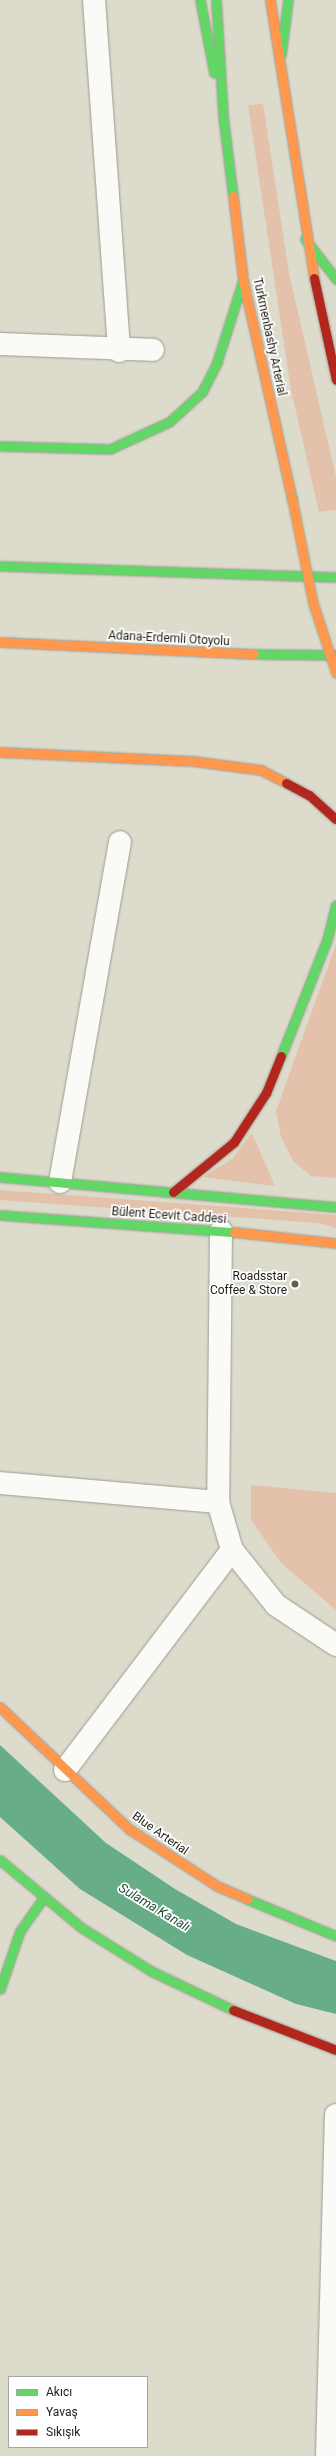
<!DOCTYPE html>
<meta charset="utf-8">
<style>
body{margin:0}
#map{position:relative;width:336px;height:2456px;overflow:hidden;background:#dddbcc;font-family:Roboto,sans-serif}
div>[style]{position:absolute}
.green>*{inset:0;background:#e3c1aa}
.water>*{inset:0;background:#67ae88}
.roads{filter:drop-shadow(0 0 1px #9e9c91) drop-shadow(0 0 1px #9e9c91)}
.street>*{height:22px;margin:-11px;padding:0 11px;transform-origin:11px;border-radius:11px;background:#fafaf7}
.fast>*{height:9px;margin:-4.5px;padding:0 4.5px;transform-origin:4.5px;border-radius:4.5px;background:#63d668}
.slow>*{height:9px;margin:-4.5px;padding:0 4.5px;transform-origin:4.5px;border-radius:4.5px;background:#ff974d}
.jam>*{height:9px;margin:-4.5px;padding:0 4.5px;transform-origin:4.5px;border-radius:4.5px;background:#b3261e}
.bridges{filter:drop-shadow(0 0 1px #a2a892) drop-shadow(0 0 1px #a2a892)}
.slow-bridge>*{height:9px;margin:-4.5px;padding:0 4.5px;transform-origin:4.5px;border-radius:4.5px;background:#ff974d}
.dots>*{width:11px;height:11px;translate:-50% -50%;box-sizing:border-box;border:2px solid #fff;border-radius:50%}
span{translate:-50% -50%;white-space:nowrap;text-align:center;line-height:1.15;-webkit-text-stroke:3.5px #fff;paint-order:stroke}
.street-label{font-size:12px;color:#1f1e14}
.poi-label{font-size:12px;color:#1f1e14}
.right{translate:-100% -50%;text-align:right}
.water-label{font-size:13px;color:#234c37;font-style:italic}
.legend{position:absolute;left:8px;top:2376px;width:140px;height:72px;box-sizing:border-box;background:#fff;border:1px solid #a5a5a1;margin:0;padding:5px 7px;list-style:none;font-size:12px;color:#1f1e14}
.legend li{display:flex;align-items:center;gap:8px;height:20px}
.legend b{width:20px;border:1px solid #a5a5a1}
</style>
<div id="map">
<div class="green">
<i style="clip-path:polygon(263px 104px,289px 273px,336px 477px,336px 510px,319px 512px,291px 390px,248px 105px)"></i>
<i style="clip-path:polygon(336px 944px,336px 1178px,311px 1176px,293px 1161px,281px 1137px,276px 1111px)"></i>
<i style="clip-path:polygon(252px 1133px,275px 1186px,203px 1177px,232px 1159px)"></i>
<i style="clip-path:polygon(0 1190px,336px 1215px,336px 1228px,318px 1223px,0 1200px)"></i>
<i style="clip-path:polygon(251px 1485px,336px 1493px,336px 1610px,282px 1564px,251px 1520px)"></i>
</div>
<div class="water">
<i style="clip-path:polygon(0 1745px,106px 1843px,175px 1889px,236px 1924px,336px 1961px,336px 2014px,296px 2004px,187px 1955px,80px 1889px,0 1817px)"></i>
</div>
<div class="roads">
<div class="street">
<i style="left:94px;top:0;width:352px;rotate:85.9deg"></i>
<i style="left:0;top:344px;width:153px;rotate:2.2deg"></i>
<i style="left:60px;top:1182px;width:345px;rotate:-80deg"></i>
<i style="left:221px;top:1231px;width:271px;rotate:90.6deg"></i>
<i style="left:218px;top:1502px;width:50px;rotate:73.7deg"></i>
<i style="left:232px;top:1550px;width:70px;rotate:51.3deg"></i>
<i style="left:276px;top:1605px;width:72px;rotate:33.7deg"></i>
<i style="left:0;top:1483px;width:219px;rotate:5deg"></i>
<i style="left:65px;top:1770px;width:276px;rotate:-52.8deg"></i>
<i style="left:327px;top:2456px;width:341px;rotate:-88.5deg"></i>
</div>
<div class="fast">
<i style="left:200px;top:0;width:74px;rotate:79.1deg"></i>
<i style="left:216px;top:0;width:116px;rotate:86.5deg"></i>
<i style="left:223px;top:116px;width:81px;rotate:82.9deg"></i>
<i style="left:281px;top:54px;width:54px;rotate:-82.6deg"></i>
<i style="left:305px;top:239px;width:51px;rotate:52.2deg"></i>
<i style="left:0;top:446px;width:110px;rotate:1.6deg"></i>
<i style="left:110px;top:449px;width:65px;rotate:-24.6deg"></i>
<i style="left:169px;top:422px;width:45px;rotate:-42.3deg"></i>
<i style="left:202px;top:392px;width:34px;rotate:-63deg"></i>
<i style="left:217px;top:362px;width:86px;rotate:-72.4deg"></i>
<i style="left:0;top:566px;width:336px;rotate:1.9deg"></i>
<i style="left:254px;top:654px;width:82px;rotate:0.7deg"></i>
<i style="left:281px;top:1056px;width:125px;rotate:-68.4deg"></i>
<i style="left:327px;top:940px;width:36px;rotate:-76deg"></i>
<i style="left:0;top:1177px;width:337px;rotate:5.1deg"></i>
<i style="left:0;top:1215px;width:235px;rotate:4.2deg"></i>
<i style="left:0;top:1860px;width:107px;rotate:39.7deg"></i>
<i style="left:82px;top:1928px;width:81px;rotate:31.9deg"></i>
<i style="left:151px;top:1971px;width:91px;rotate:25.4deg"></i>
<i style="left:247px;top:1899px;width:96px;rotate:22.6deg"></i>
<i style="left:0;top:1989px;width:61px;rotate:-71deg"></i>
<i style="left:20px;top:1931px;width:42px;rotate:-54.8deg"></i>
</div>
<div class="slow">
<i style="left:270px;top:0;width:281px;rotate:81deg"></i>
<i style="left:233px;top:196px;width:85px;rotate:83.2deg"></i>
<i style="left:243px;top:280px;width:224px;rotate:77.4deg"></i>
<i style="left:0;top:642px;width:254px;rotate:2.7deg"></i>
<i style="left:0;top:752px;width:193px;rotate:2.7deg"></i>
<i style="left:193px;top:761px;width:69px;rotate:7.5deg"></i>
<i style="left:261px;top:770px;width:28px;rotate:27deg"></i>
<i style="left:234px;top:1232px;width:103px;rotate:6.2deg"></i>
<i style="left:0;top:1707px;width:178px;rotate:43.4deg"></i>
<i style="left:129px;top:1829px;width:105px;rotate:32.9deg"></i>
<i style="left:217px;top:1886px;width:33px;rotate:23deg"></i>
</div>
<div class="jam">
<i style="left:314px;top:278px;width:104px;rotate:77.8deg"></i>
<i style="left:286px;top:783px;width:26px;rotate:28deg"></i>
<i style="left:309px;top:795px;width:36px;rotate:42deg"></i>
<i style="left:173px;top:1192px;width:79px;rotate:-39.3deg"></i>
<i style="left:234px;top:1142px;width:59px;rotate:-56.9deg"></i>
<i style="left:266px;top:1093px;width:40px;rotate:-68deg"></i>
<i style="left:233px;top:2010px;width:110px;rotate:21.2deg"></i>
</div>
</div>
<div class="bridges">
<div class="slow-bridge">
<i style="left:292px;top:499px;width:106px;rotate:78.6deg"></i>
<i style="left:313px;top:603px;width:74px;rotate:71.8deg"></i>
</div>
</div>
<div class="dots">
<i style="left:295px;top:1284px;background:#626054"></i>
</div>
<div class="street-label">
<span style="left:269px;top:337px;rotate:78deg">Turkmenbashy Arterial</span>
<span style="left:169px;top:639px;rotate:3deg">Adana-Erdemli Otoyolu</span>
<span style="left:169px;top:1216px;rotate:4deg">Bülent Ecevit Caddesi</span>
<span style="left:160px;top:1834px;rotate:35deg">Blue Arterial</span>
</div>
<div class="poi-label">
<span class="right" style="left:287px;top:1284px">Roadsstar<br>Coffee &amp; Store</span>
</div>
<div class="water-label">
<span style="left:154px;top:1908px;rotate:31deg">Sulama Kanalı</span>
</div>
<ul class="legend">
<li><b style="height:5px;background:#63d668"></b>Akıcı</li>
<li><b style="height:5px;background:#ff974d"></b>Yavaş</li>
<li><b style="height:5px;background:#b3261e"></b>Sıkışık</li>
</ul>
</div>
